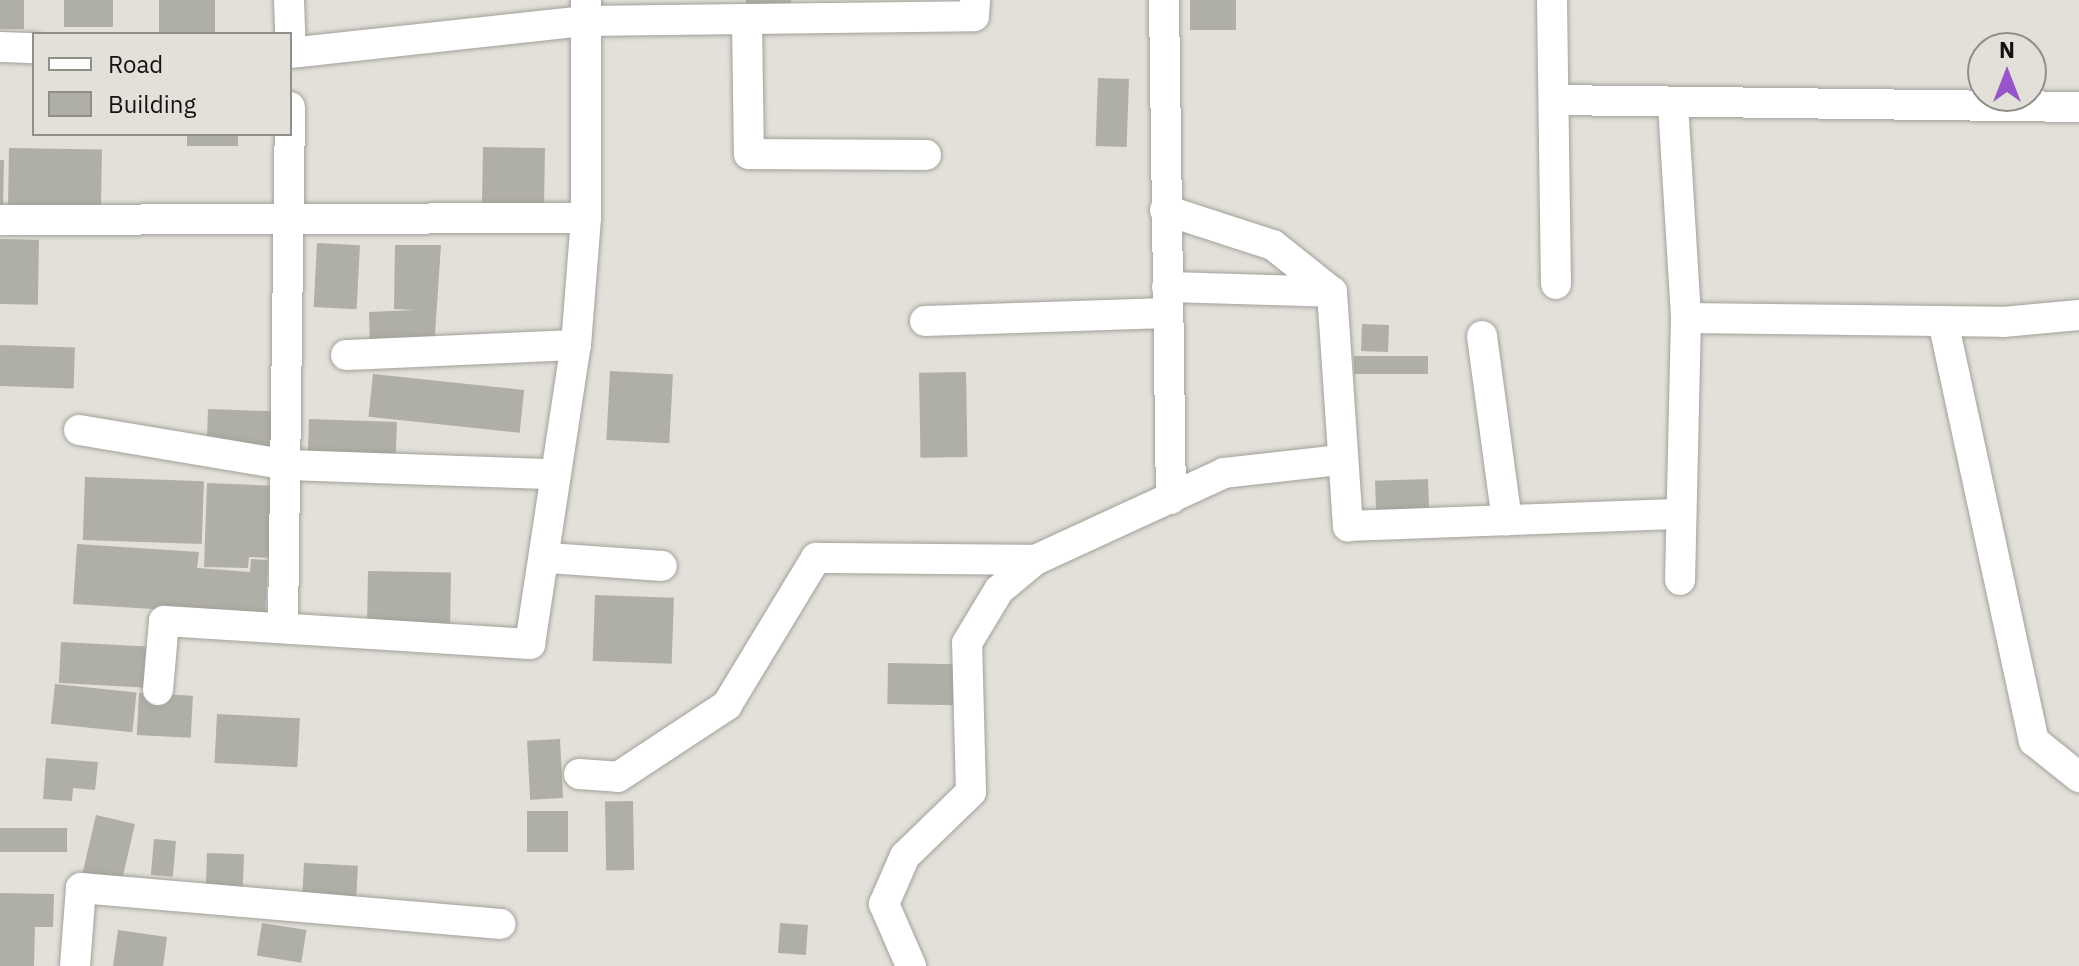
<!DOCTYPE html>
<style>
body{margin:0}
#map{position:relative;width:2079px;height:966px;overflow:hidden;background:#e2e0d9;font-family:"IBM Plex Sans",sans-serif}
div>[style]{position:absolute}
.building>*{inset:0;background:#afaea7;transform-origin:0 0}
.roads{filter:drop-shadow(0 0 2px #a2a19a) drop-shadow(0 0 2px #a2a19a)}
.minor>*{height:30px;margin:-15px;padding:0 15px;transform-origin:15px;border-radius:15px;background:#fff}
span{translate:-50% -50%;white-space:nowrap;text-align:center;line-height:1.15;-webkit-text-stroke:8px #e2e0d9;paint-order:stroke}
.legend{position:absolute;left:32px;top:32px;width:260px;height:104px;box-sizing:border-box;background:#e2e0d9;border:2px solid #908e89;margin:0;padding:10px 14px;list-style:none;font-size:24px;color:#141311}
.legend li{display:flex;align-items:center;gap:16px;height:40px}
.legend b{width:40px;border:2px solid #908e89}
.north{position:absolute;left:1967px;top:32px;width:80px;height:80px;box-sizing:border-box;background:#e2e0d9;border:2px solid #908e89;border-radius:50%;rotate:0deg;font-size:22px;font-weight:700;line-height:32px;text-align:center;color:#141311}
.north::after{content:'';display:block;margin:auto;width:28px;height:36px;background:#9755ca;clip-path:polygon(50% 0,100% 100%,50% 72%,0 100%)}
</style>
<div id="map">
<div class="building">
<i style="left:0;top:0;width:24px;height:29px"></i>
<i style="left:64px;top:0;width:49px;height:27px"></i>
<i style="left:159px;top:0;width:56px;height:34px"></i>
<i style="left:746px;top:0;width:45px;height:17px"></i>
<i style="left:1190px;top:0;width:46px;height:30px"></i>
<i style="left:1098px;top:78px;width:31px;height:68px;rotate:2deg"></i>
<i style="left:187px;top:134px;width:51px;height:12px"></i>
<i style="left:483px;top:147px;width:62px;height:63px;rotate:1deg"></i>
<i style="left:9px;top:148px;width:93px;height:63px;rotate:1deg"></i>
<i style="clip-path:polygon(0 160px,4px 160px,3px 209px,0 209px)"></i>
<i style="left:0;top:239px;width:39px;height:65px;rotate:1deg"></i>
<i style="left:317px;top:243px;width:43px;height:64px;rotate:3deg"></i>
<i style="clip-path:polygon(395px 245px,441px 245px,434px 349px,370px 351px,369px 312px,414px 310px,394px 309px)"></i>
<i style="left:1362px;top:324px;width:27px;height:27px;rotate:2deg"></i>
<i style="left:0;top:345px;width:75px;height:41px;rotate:2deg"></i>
<i style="left:1428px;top:356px;width:18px;height:74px;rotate:90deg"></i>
<i style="left:610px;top:371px;width:63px;height:69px;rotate:3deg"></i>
<i style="left:966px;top:372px;width:85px;height:47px;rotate:89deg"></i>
<i style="left:373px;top:374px;width:152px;height:43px;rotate:6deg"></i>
<i style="left:208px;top:409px;width:69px;height:39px;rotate:2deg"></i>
<i style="left:309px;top:419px;width:88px;height:39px;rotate:2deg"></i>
<i style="left:85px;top:477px;width:119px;height:63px;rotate:2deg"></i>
<i style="left:1428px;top:479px;width:32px;height:53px;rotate:88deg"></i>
<i style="clip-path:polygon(207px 483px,277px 486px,275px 558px,249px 557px,248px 568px,204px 567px)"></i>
<i style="clip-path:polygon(77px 544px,199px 552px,197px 568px,250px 572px,251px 559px,268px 560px,265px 616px,73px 604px)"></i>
<i style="left:368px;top:571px;width:83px;height:61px;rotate:1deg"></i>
<i style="left:595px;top:595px;width:79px;height:66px;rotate:2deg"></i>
<i style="left:61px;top:642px;width:85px;height:41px;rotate:3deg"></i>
<i style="left:888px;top:663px;width:70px;height:41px;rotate:1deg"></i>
<i style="left:55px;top:684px;width:82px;height:40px;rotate:6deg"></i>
<i style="left:139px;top:693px;width:54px;height:42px;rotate:3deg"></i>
<i style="left:217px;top:714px;width:83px;height:49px;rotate:3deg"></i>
<i style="left:560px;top:739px;width:59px;height:33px;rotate:87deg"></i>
<i style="clip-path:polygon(46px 758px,98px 762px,95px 790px,73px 788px,72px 801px,43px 799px)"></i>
<i style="left:633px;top:801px;width:69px;height:28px;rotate:89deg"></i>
<i style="left:527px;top:811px;width:41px;height:41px"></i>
<i style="left:96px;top:815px;width:40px;height:60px;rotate:13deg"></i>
<i style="left:67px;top:828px;width:24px;height:67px;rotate:90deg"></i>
<i style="left:154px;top:839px;width:22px;height:36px;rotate:5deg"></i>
<i style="left:207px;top:853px;width:37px;height:34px;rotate:2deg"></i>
<i style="left:304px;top:863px;width:54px;height:42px;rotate:3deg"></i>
<i style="clip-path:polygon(0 893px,54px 894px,53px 927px,35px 927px,34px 966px,0 966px)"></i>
<i style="left:262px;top:923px;width:45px;height:33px;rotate:9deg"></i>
<i style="left:780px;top:923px;width:28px;height:30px;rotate:4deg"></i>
<i style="clip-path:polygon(118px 930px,167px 937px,163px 966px,113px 966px)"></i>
</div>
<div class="roads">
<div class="minor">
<i style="left:289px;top:0;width:34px;rotate:88deg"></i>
<i style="left:1164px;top:0;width:499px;rotate:89.2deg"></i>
<i style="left:1552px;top:0;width:284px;rotate:89.2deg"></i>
<i style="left:747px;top:19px;width:135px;rotate:89.2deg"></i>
<i style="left:749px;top:154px;width:177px;rotate:0.3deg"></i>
<i style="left:0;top:47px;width:34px;rotate:2deg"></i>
<i style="left:290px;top:53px;width:295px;rotate:-6.2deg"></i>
<i style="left:583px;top:21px;width:391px;rotate:-0.7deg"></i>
<i style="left:974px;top:16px;width:16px;rotate:-86deg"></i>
<i style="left:1554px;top:100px;width:525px;rotate:0.76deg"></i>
<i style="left:1673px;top:104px;width:214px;rotate:86.5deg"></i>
<i style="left:1686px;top:318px;width:262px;rotate:91.3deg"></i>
<i style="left:1165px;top:210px;width:114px;rotate:18deg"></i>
<i style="left:1273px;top:245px;width:75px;rotate:38.5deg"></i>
<i style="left:1332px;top:292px;width:235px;rotate:86.1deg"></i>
<i style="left:1348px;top:526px;width:333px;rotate:-2.1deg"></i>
<i style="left:0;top:220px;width:586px;rotate:-0.2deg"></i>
<i style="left:1167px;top:287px;width:165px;rotate:1.7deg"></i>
<i style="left:1686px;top:318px;width:317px;rotate:0.7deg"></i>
<i style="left:2003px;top:322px;width:76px;rotate:-5.3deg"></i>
<i style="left:925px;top:321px;width:242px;rotate:-1.9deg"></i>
<i style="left:1943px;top:321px;width:430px;rotate:77.8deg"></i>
<i style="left:2034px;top:741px;width:58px;rotate:38.7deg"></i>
<i style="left:1482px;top:336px;width:186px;rotate:82.3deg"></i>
<i style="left:346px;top:355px;width:230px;rotate:-2.5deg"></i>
<i style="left:79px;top:430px;width:213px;rotate:9.5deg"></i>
<i style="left:289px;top:465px;width:264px;rotate:2deg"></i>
<i style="left:549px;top:558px;width:113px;rotate:4deg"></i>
<i style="left:283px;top:624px;width:517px;rotate:-89.22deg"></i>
<i style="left:158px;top:690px;width:69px;rotate:-85deg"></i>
<i style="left:164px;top:621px;width:367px;rotate:3.6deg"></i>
<i style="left:530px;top:644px;width:303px;rotate:-81.3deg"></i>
<i style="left:576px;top:345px;width:127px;rotate:-85.5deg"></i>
<i style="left:586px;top:218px;width:218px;rotate:-90deg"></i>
<i style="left:579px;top:774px;width:39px;rotate:4deg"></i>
<i style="left:618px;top:777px;width:131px;rotate:-33.4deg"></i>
<i style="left:727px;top:705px;width:172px;rotate:-58.8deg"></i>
<i style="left:816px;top:558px;width:219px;rotate:0.5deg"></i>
<i style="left:75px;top:966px;width:78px;rotate:-85.6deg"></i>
<i style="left:81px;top:888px;width:421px;rotate:4.9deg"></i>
<i style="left:911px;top:966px;width:68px;rotate:-113.5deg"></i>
<i style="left:884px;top:904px;width:52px;rotate:-66.4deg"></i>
<i style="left:905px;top:856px;width:92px;rotate:-44.1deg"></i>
<i style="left:971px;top:792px;width:149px;rotate:-91.5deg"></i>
<i style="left:967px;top:643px;width:62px;rotate:-58.9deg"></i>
<i style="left:999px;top:590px;width:47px;rotate:-39.8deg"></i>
<i style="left:1035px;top:560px;width:208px;rotate:-24.7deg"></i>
<i style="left:1224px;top:473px;width:116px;rotate:-6.4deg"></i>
</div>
</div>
<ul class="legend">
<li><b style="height:10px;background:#fff"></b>Road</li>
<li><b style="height:22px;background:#afaea7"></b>Building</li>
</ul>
<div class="north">N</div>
</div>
